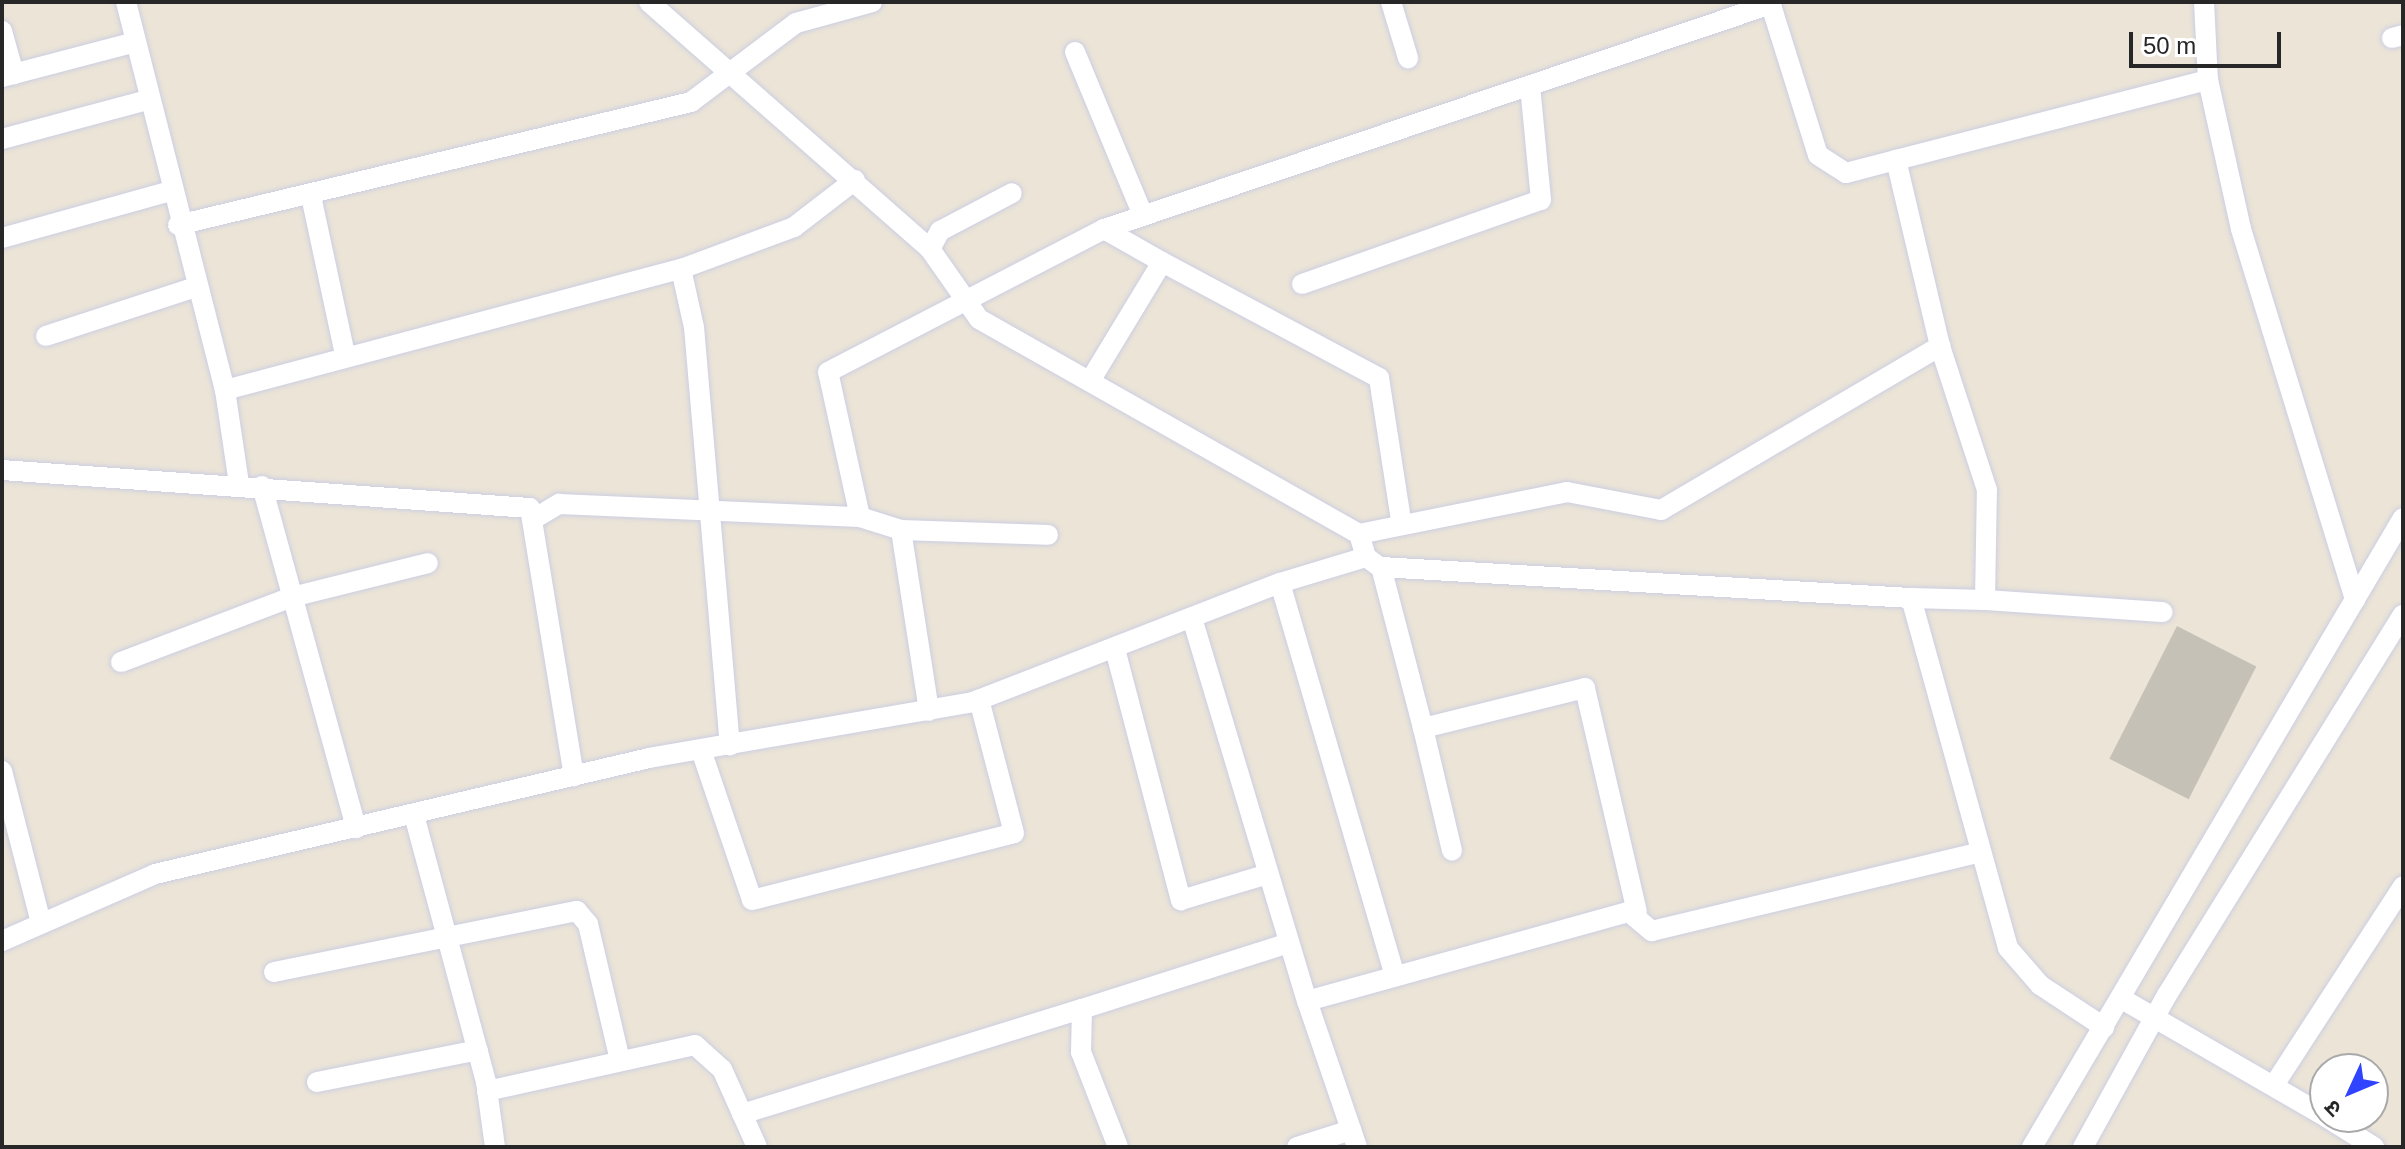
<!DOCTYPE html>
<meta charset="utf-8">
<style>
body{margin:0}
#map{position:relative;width:2405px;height:1149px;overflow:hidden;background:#ebe4d7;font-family:Arial,"Noto Sans Devanagari",sans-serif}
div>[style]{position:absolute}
.building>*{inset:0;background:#c6c1b7;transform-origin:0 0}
.roads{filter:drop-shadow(0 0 2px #cccee2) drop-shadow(0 0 2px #cccee2)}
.minor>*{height:20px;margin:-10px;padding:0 10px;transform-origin:10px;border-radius:10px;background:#fff}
span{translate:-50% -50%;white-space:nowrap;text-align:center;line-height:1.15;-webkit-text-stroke:8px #fff;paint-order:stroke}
.frame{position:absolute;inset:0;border:4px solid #272727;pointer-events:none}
.north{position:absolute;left:2309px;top:1053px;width:80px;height:80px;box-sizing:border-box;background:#fff;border:2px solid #a9a9a9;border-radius:50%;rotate:226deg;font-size:22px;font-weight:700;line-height:32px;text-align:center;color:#272727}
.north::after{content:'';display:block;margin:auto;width:28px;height:36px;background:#3044ff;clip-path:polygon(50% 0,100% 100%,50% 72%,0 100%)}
.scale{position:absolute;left:2129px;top:32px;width:152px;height:36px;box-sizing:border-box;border:4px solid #272727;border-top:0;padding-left:10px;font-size:24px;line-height:28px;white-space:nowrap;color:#272727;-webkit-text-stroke:6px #fff;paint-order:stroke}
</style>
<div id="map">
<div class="building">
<i style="left:2177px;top:626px;width:89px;height:149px;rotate:27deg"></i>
</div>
<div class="roads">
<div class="minor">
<i style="left:126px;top:2px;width:400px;rotate:75.7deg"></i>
<i style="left:225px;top:390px;width:95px;rotate:81.5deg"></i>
<i style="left:649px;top:2px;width:374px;rotate:41.3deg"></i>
<i style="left:930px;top:249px;width:85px;rotate:55deg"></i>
<i style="left:979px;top:319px;width:437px;rotate:29.5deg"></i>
<i style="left:1359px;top:534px;width:24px;rotate:73deg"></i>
<i style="left:1391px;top:2px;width:59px;rotate:73.1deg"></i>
<i style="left:1770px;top:2px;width:160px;rotate:72.6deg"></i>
<i style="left:1818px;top:155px;width:33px;rotate:33deg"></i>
<i style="left:1846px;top:173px;width:52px;rotate:-14.6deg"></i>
<i style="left:2204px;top:2px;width:78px;rotate:87.1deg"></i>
<i style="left:2208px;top:80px;width:153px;rotate:77.5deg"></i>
<i style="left:2241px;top:229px;width:388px;rotate:72.9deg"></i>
<i style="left:2px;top:31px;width:45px;rotate:74.4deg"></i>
<i style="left:2392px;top:38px;width:11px;rotate:-15deg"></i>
<i style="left:1075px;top:52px;width:177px;rotate:67.4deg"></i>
<i style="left:2px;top:77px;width:138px;rotate:-14.7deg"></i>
<i style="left:2px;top:139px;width:151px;rotate:-15deg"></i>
<i style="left:311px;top:196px;width:163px;rotate:77.9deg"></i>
<i style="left:178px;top:225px;width:528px;rotate:-13.48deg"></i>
<i style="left:691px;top:102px;width:131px;rotate:-37deg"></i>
<i style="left:796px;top:23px;width:79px;rotate:-15.4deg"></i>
<i style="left:1104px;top:229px;width:67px;rotate:29.6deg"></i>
<i style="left:2px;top:238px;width:174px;rotate:-15.6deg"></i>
<i style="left:930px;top:249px;width:21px;rotate:-61deg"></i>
<i style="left:940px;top:231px;width:81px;rotate:-27.8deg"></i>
<i style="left:681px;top:269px;width:59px;rotate:77.4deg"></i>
<i style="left:694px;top:327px;width:420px;rotate:85.1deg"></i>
<i style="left:1302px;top:284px;width:253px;rotate:-19.4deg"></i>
<i style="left:1541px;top:200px;width:115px;rotate:-95.5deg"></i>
<i style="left:46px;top:336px;width:158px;rotate:-18.1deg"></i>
<i style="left:1090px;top:381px;width:139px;rotate:-58.8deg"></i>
<i style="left:1162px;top:262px;width:246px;rotate:28.1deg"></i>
<i style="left:1379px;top:378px;width:144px;rotate:81.2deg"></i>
<i style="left:225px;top:390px;width:472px;rotate:-14.9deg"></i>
<i style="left:681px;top:269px;width:121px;rotate:-20.4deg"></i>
<i style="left:794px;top:227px;width:77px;rotate:-37.6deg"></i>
<i style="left:2px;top:470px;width:529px;rotate:4.12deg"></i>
<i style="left:530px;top:508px;width:272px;rotate:80.7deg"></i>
<i style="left:262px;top:486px;width:355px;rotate:74.6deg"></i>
<i style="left:537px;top:517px;width:26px;rotate:-31deg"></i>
<i style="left:559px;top:504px;width:301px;rotate:2.5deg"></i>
<i style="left:860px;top:517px;width:43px;rotate:17.6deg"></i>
<i style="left:901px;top:530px;width:147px;rotate:1.9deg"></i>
<i style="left:860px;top:517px;width:148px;rotate:-102.4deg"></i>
<i style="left:828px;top:372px;width:311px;rotate:-27.4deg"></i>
<i style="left:1104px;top:229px;width:704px;rotate:-18.64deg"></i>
<i style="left:901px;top:530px;width:183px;rotate:81.2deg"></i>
<i style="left:1359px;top:534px;width:212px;rotate:-11.4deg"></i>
<i style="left:1567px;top:492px;width:96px;rotate:10.8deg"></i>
<i style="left:1661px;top:510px;width:324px;rotate:-30.4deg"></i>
<i style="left:1377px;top:565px;width:14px;rotate:-144deg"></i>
<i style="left:1366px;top:557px;width:90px;rotate:163.2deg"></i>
<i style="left:1280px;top:583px;width:409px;rotate:73.7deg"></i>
<i style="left:1911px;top:598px;width:74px;rotate:1.5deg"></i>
<i style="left:1985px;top:600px;width:110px;rotate:-89deg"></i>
<i style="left:1987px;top:490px;width:151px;rotate:-108.1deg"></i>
<i style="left:1940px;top:346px;width:191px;rotate:-103.3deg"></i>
<i style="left:1896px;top:160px;width:322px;rotate:-14.4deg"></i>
<i style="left:1985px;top:600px;width:178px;rotate:3.9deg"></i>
<i style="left:1192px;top:618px;width:400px;rotate:73.3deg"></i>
<i style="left:1115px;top:649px;width:260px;rotate:75.3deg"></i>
<i style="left:1181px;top:900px;width:91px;rotate:-16.6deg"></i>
<i style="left:121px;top:662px;width:183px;rotate:-20.8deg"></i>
<i style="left:292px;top:597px;width:140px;rotate:-14deg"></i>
<i style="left:1423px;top:728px;width:126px;rotate:76.7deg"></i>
<i style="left:701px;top:750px;width:158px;rotate:71.2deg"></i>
<i style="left:752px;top:900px;width:270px;rotate:-14.3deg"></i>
<i style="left:1014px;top:833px;width:138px;rotate:-104.7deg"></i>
<i style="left:2px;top:771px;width:157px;rotate:75.6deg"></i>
<i style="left:414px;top:815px;width:277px;rotate:74.9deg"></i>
<i style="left:486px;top:1082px;width:66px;rotate:82.1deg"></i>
<i style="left:1637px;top:912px;width:230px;rotate:-103.1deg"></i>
<i style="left:1585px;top:688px;width:167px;rotate:166.1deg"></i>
<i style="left:1423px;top:728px;width:166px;rotate:-104.6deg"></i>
<i style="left:1381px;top:567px;width:531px;rotate:3.35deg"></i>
<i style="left:1911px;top:598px;width:363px;rotate:74.5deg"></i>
<i style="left:2008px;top:948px;width:49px;rotate:49.1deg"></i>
<i style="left:2040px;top:985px;width:77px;rotate:33.3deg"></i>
<i style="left:2px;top:941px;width:167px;rotate:-23.6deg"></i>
<i style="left:155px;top:874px;width:507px;rotate:-13.21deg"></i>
<i style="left:649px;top:758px;width:329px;rotate:-9.8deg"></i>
<i style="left:973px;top:702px;width:329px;rotate:-21.2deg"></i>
<i style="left:274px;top:972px;width:309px;rotate:-11.4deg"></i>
<i style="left:577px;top:911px;width:17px;rotate:50deg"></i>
<i style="left:588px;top:924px;width:140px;rotate:76.8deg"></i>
<i style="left:2122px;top:999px;width:234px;rotate:30deg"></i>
<i style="left:317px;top:1082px;width:164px;rotate:-11.2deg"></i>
<i style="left:2274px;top:1085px;width:237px;rotate:-57deg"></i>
<i style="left:487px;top:1091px;width:213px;rotate:-12.5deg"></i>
<i style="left:695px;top:1045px;width:36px;rotate:42deg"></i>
<i style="left:722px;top:1069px;width:85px;rotate:65.8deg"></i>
<i style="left:742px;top:1114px;width:356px;rotate:-17.2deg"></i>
<i style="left:2326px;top:1117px;width:57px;rotate:32deg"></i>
<i style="left:1118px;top:1147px;width:102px;rotate:-111.3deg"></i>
<i style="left:1081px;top:1052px;width:43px;rotate:-88.7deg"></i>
<i style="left:1082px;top:1009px;width:217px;rotate:-17.7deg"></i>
<i style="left:1297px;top:1147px;width:57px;rotate:-17.5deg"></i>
<i style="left:1357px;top:1147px;width:154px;rotate:-108.9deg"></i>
<i style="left:1307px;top:1001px;width:334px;rotate:-15.5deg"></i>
<i style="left:1629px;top:912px;width:30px;rotate:40deg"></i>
<i style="left:1652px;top:931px;width:335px;rotate:-13.5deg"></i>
<i style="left:2032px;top:1147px;width:730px;rotate:-59.47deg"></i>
<i style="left:2083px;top:1147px;width:174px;rotate:-61.1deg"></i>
<i style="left:2167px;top:995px;width:447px;rotate:-58.2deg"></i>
</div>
</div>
<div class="frame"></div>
<div class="north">उ</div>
<div class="scale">50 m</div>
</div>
